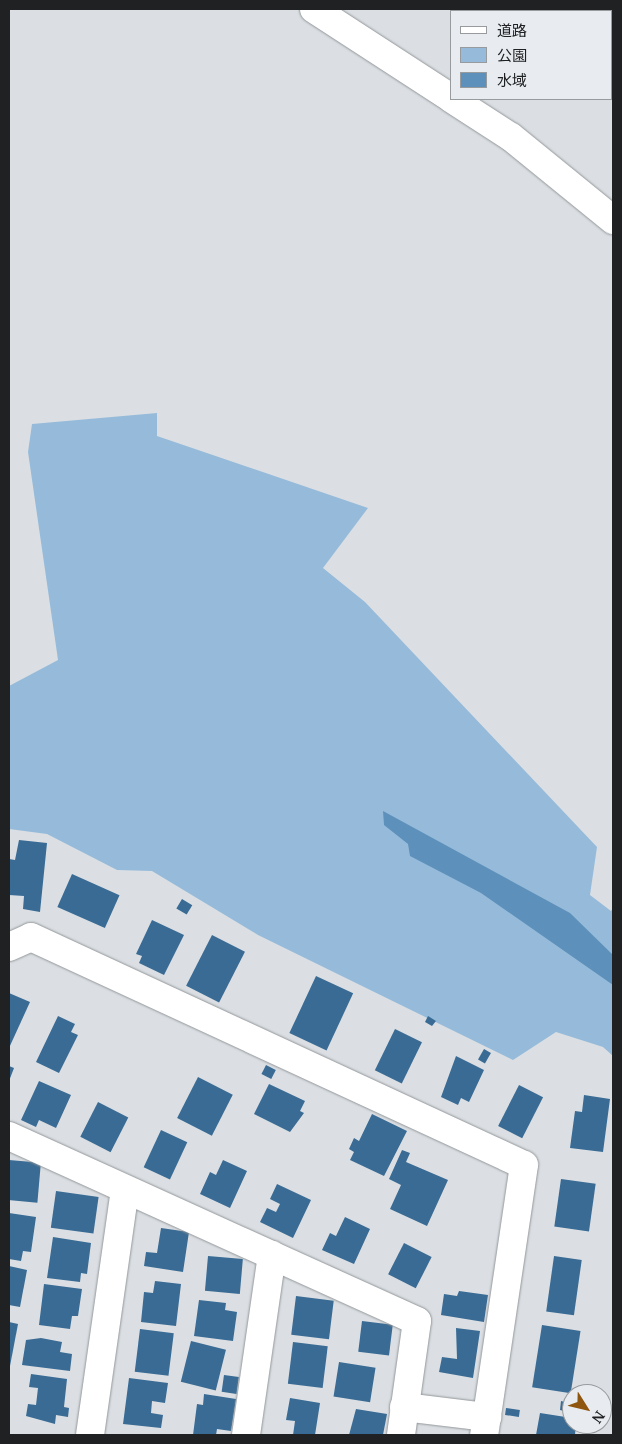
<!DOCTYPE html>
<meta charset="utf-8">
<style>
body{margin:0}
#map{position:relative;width:622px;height:1444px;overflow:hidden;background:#dbdfe3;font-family:"Noto Serif","Noto Sans JP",serif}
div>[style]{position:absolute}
.green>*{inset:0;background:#96bbda}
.water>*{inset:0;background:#5d90ba}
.building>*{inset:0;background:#396b94;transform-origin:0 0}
.roads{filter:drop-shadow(0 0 1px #93979a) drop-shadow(0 0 1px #93979a)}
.minor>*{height:28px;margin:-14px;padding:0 14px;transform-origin:14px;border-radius:14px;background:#fff}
span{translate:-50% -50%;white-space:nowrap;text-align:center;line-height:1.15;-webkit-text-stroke:5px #e8ecf0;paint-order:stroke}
.frame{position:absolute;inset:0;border:10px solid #202123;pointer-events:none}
.legend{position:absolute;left:450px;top:10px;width:162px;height:90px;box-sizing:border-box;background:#e8ecf0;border:1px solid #989b9e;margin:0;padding:6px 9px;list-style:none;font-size:15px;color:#202123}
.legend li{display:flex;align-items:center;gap:10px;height:25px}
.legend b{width:25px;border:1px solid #989b9e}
.north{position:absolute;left:562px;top:1384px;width:50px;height:50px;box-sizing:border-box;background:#e8ecf0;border:1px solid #989b9e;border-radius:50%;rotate:126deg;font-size:14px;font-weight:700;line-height:20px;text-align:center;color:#202123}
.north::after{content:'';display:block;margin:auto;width:18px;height:22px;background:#8e560e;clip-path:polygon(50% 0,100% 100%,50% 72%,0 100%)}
</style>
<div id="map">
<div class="green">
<i style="clip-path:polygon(157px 413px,157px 436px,368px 508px,323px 568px,365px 602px,597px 847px,590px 895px,611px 911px,613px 908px,613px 1056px,603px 1047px,556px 1032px,513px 1060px,258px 935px,152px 871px,117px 870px,47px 834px,9px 829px,9px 686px,58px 660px,28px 452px,32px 424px)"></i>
</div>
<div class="water">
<i style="clip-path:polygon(383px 811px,570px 913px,613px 955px,613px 985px,481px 893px,410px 856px,408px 844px,384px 825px)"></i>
</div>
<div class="building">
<i style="clip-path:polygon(19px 840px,47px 843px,40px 912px,23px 909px,24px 896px,9px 895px,9px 859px,15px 860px)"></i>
<i style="left:72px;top:874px;width:52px;height:36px;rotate:24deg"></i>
<i style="left:182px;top:899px;width:12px;height:11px;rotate:31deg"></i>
<i style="clip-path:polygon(152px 920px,184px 935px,164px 975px,139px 963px,142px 956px,136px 954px)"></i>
<i style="left:212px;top:935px;width:37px;height:57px;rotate:27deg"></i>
<i style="left:316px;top:976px;width:41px;height:63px;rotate:25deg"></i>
<i style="clip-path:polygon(9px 993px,30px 1002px,9px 1048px)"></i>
<i style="clip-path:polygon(58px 1016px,75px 1024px,71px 1032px,78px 1035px,59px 1073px,36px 1062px)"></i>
<i style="clip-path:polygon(428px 1016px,436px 1021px,432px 1026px,425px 1022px)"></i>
<i style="left:395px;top:1029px;width:30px;height:46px;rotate:26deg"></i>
<i style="left:484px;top:1049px;width:8px;height:12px;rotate:30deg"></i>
<i style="clip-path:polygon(456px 1056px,484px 1070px,469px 1102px,461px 1098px,458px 1105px,441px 1097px)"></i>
<i style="left:266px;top:1065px;width:11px;height:10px;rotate:27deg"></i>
<i style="clip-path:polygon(9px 1066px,14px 1068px,9px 1081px)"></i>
<i style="left:198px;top:1077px;width:39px;height:46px;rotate:27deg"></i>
<i style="clip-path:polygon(39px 1081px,71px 1095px,56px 1128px,39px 1120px,36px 1127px,21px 1120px)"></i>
<i style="clip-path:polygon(269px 1084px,305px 1101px,300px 1111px,304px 1113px,290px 1132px,254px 1114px)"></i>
<i style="left:519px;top:1085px;width:27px;height:46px;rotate:27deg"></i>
<i style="clip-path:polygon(584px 1095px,610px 1099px,603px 1152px,570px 1148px,575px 1111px,582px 1112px)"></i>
<i style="left:98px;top:1102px;width:34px;height:39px;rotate:27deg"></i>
<i style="clip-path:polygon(372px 1114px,407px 1131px,384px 1176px,350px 1160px,354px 1152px,349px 1149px,354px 1138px,359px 1141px)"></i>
<i style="left:161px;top:1130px;width:29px;height:41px;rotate:25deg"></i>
<i style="clip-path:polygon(402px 1150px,410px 1153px,406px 1162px,448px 1180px,427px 1226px,390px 1209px,401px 1185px,389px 1179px)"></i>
<i style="left:9px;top:1160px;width:32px;height:40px;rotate:5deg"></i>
<i style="clip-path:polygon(223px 1160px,247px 1171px,230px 1208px,200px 1194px,210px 1172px,216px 1175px)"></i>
<i style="left:561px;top:1179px;width:35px;height:48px;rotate:8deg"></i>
<i style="clip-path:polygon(277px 1184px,311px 1200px,293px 1238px,260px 1222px,267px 1208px,276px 1212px,280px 1204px,270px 1199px)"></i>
<i style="left:56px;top:1191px;width:43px;height:37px;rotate:8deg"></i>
<i style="clip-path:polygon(9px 1213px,36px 1217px,31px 1252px,23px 1251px,21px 1261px,9px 1259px)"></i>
<i style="clip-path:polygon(345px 1217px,370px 1229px,354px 1264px,322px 1250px,330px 1233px,336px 1236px)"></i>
<i style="clip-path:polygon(161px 1228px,189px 1232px,183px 1272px,144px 1266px,146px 1252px,157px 1253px)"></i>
<i style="clip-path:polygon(53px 1237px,91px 1243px,87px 1274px,81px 1273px,80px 1282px,47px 1278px)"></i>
<i style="left:404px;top:1243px;width:31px;height:35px;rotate:27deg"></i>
<i style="left:208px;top:1256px;width:35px;height:35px;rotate:5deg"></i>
<i style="left:554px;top:1256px;width:28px;height:56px;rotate:8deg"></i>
<i style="clip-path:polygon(9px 1266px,27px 1270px,20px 1307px,9px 1305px)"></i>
<i style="clip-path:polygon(155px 1281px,181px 1284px,176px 1326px,141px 1322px,144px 1292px,153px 1293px)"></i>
<i style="clip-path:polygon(44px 1284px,82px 1289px,78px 1316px,72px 1316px,70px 1329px,39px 1325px)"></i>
<i style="clip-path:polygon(459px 1291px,488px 1295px,484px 1322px,441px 1315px,444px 1294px,457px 1296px)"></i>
<i style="left:296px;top:1296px;width:38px;height:39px;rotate:7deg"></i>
<i style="clip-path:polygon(199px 1300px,226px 1303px,225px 1310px,237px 1312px,233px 1341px,194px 1336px)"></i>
<i style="left:362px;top:1321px;width:31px;height:31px;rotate:7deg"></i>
<i style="clip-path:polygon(9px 1322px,18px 1324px,10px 1366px,9px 1366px)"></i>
<i style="left:542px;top:1325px;width:39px;height:63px;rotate:9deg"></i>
<i style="clip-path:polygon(456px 1328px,480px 1331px,473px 1378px,439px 1372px,442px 1357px,457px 1359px)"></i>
<i style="left:140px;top:1329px;width:34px;height:43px;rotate:7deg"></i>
<i style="clip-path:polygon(41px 1338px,62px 1342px,60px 1352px,72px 1354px,70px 1371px,22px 1365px,26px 1340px)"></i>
<i style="left:191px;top:1341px;width:36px;height:42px;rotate:14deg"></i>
<i style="left:293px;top:1342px;width:35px;height:42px;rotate:7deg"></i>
<i style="left:339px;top:1362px;width:37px;height:35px;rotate:9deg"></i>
<i style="clip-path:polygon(31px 1374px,67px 1379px,64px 1407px,69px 1408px,68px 1417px,56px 1415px,55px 1424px,26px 1416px,28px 1404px,36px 1405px,38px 1388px,29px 1387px)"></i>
<i style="left:224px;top:1375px;width:15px;height:17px;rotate:8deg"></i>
<i style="clip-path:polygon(129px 1378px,168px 1383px,165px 1403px,152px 1401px,151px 1413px,163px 1415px,161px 1428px,123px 1424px)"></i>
<i style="clip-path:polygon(204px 1394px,236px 1399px,231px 1431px,217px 1429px,216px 1435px,193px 1435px,197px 1404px,203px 1405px)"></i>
<i style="clip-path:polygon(290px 1398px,320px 1403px,315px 1435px,293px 1435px,295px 1421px,286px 1420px)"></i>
<i style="clip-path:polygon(561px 1401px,569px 1403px,568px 1412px,560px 1410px)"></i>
<i style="left:506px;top:1408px;width:14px;height:7px;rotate:8deg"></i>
<i style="clip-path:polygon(356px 1409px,387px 1414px,383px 1435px,349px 1435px)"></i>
<i style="clip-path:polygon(540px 1413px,572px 1418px,572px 1424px,576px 1424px,575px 1435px,536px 1435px)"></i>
</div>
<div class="roads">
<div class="minor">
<i style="left:314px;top:9px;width:163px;rotate:33deg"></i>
<i style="left:452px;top:99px;width:70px;rotate:32.8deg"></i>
<i style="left:511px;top:137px;width:132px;rotate:39.1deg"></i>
<i style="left:9px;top:947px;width:24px;rotate:-24deg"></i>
<i style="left:31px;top:937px;width:543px;rotate:24.82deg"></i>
<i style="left:524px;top:1165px;width:273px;rotate:98.4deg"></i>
<i style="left:9px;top:1136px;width:448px;rotate:24.4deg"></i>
<i style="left:417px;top:1321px;width:115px;rotate:98deg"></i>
<i style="left:404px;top:1407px;width:84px;rotate:6.9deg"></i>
<i style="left:90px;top:1435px;width:247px;rotate:-81.9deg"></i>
<i style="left:246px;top:1435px;width:182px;rotate:-81.8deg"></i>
</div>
</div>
<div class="frame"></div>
<ul class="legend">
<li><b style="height:6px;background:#fff"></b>道路</li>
<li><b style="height:14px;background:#96bbda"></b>公園</li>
<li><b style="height:14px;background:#5d90ba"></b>水域</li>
</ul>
<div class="north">N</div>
</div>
